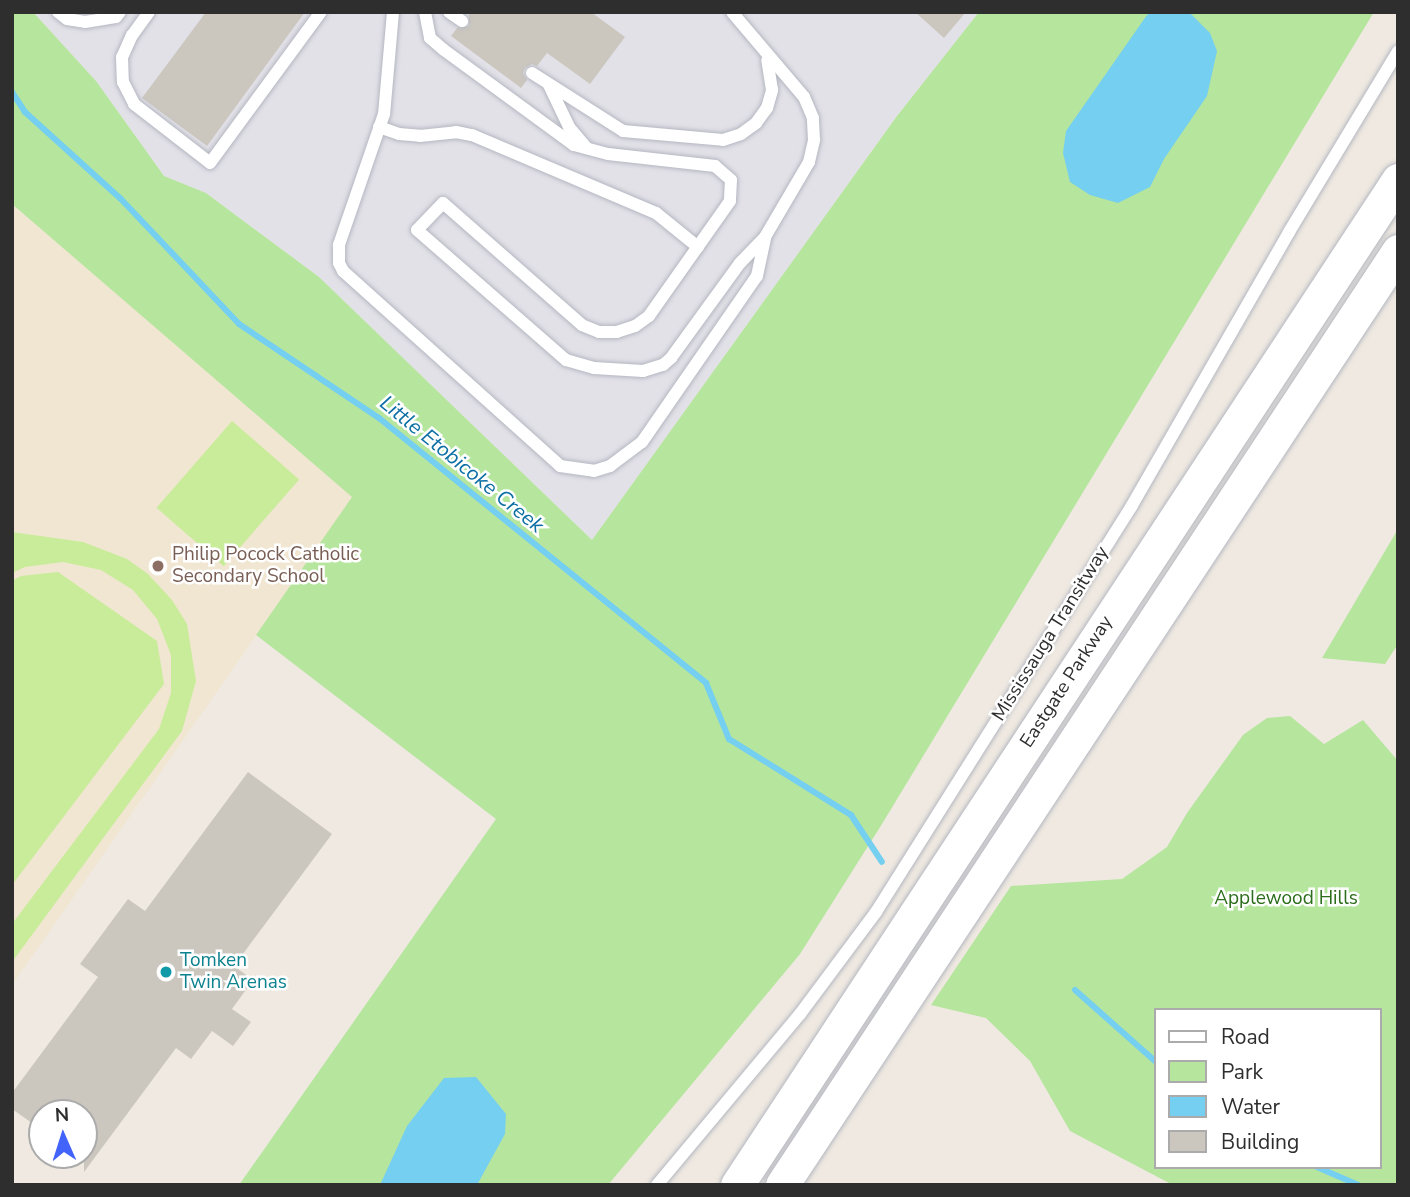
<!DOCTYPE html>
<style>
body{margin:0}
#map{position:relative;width:1410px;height:1197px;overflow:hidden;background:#efe9e1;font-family:"Nunito Sans",sans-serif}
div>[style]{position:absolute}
.industrial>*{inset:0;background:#e3e1e8}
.education>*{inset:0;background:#f0e6d1}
.green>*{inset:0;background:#b6e59e}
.pitch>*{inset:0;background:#c9ec9a;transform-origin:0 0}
.water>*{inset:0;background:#75cff0}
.stream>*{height:6px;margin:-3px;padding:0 3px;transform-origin:3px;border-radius:3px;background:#75cff0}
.building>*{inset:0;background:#cbc7bf}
.roads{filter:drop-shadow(0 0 2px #b4b7c1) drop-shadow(0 0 2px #b4b7c1)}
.service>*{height:12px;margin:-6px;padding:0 6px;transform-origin:6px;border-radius:6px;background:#fff}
.secondary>*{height:33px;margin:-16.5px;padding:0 16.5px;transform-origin:16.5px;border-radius:16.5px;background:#fff}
.dots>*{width:19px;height:19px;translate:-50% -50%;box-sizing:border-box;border:4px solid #fff;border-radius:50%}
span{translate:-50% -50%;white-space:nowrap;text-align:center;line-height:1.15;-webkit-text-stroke:5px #fff;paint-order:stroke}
.education-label{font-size:19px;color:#785e54}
.left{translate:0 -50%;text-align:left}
.street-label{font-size:19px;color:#2e2e2e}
.park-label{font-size:19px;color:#2c6e1b}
.culture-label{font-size:19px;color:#0d838f}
.water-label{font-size:21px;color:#0d6fa3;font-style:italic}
.frame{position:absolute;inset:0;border:14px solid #2e2e2e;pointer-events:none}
.legend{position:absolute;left:1154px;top:1008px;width:228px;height:161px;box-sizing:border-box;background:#fff;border:2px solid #ababab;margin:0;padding:9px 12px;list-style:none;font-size:21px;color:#2e2e2e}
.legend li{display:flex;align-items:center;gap:14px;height:35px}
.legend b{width:35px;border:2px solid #ababab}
.north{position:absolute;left:28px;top:1099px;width:70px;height:70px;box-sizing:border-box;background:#fff;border:2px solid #ababab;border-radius:50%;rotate:357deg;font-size:19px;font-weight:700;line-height:28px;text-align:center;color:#2e2e2e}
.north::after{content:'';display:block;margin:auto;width:24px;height:32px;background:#4264fb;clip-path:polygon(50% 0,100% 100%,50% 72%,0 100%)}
</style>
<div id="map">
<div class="industrial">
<i style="clip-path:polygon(33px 12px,979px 12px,897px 116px,592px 540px,319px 277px,206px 193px,164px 176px,96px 81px)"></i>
</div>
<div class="education">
<i style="clip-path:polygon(12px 204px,353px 497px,12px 985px)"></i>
</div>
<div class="green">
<i style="clip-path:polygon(12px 12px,33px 12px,96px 81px,164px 176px,206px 193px,319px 277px,592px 540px,897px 116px,979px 12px,1374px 12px,882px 824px,800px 954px,608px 1185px,239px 1185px,496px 819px,256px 635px,352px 497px,12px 204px)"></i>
<i style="clip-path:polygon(1398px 529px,1398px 644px,1385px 664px,1322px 658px)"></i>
<i style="clip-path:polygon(evenodd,1290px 716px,1324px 744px,1363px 720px,1398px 761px,1398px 1185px,1173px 1185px,1070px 1131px,1030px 1061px,986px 1018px,931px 1005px,1011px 886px,1122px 879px,1167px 847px,1187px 813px,1243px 735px,1267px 718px,1290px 716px,1156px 1010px,1380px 1010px,1380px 1167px,1156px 1167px,1156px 1010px)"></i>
</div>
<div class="pitch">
<i style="left:232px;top:421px;width:89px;height:115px;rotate:41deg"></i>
<i style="clip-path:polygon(12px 532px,83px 542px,127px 559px,148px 574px,172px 600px,187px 624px,196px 681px,182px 731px,12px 962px,12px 924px,159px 729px,171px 693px,171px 655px,157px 619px,133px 590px,101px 570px,63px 562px,25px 567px,12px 573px)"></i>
<i style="clip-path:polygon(58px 572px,157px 641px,164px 684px,12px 885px,12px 581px,21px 576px)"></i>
</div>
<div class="water">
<i style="clip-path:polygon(1152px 12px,1189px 12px,1210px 33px,1217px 51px,1207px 96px,1164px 159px,1150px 187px,1118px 203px,1090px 195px,1070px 182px,1063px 153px,1066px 131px,1147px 15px)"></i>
<i style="clip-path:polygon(476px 1077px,506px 1114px,505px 1134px,477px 1185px,380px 1185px,407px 1126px,444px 1078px)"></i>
</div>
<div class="stream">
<i style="left:12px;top:92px;width:24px;rotate:57deg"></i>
<i style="left:25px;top:112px;width:128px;rotate:42.2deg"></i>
<i style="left:120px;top:198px;width:173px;rotate:46.6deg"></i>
<i style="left:239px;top:324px;width:169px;rotate:33.9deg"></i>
<i style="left:379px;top:418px;width:421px;rotate:39deg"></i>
<i style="left:706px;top:683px;width:61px;rotate:67.7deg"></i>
<i style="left:729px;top:739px;width:144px;rotate:31.9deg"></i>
<i style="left:851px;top:815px;width:56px;rotate:56.6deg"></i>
<i style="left:1075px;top:990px;width:108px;rotate:41.6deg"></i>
<i style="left:1317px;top:1167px;width:45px;rotate:23.7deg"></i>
</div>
<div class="building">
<i style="clip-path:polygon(206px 12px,305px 12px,207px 146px,142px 98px)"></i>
<i style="clip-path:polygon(469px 12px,591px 12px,625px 37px,590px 84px,547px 53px,537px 66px,532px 64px,525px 68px,523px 73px,527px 80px,521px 88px,451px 36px,457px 28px,469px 26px)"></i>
<i style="clip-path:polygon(915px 12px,966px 12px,944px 38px)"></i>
<i style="clip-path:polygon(248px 772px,332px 834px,234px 966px,253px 980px,232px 1009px,251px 1022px,233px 1046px,212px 1031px,191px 1059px,176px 1048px,84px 1172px,84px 1113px,42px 1113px,42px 1130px,12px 1109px,12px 1093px,98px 977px,80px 964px,128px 899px,145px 911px)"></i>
</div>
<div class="roads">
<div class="service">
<i style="left:58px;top:12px;width:11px;rotate:38deg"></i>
<i style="left:67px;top:19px;width:18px;rotate:9deg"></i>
<i style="left:85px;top:22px;width:31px;rotate:-9deg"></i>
<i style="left:116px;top:17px;width:6px;rotate:-51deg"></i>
<i style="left:149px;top:12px;width:29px;rotate:126deg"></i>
<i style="left:132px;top:35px;width:24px;rotate:114deg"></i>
<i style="left:122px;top:57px;width:25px;rotate:88deg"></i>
<i style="left:123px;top:82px;width:25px;rotate:63deg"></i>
<i style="left:134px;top:104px;width:96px;rotate:37.8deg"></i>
<i style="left:210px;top:163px;width:187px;rotate:-53.7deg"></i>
<i style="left:393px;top:12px;width:102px;rotate:95deg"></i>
<i style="left:384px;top:114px;width:139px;rotate:109deg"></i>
<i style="left:339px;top:245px;width:18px;rotate:90deg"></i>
<i style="left:339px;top:263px;width:9px;rotate:63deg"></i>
<i style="left:343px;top:271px;width:292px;rotate:41.9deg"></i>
<i style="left:560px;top:466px;width:34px;rotate:8deg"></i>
<i style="left:594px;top:471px;width:17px;rotate:-17deg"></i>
<i style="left:610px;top:466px;width:40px;rotate:-37deg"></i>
<i style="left:642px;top:442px;width:202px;rotate:-55.3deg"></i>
<i style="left:757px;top:276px;width:39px;rotate:-78deg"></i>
<i style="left:425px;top:12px;width:26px;rotate:79deg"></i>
<i style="left:430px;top:38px;width:18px;rotate:41deg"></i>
<i style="left:444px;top:50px;width:161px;rotate:36.2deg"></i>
<i style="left:574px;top:145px;width:35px;rotate:15deg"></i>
<i style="left:608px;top:154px;width:108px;rotate:6.4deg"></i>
<i style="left:715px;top:166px;width:21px;rotate:41deg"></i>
<i style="left:731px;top:180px;width:21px;rotate:93deg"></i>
<i style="left:730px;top:201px;width:141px;rotate:125.2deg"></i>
<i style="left:649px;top:316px;width:17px;rotate:144deg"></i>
<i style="left:635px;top:326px;width:19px;rotate:162deg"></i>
<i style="left:617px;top:332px;width:18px;rotate:180deg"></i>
<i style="left:599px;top:332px;width:18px;rotate:-158deg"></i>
<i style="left:582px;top:325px;width:185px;rotate:-138.7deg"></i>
<i style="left:443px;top:203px;width:37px;rotate:134deg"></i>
<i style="left:417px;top:230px;width:198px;rotate:41.1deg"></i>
<i style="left:566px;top:360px;width:29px;rotate:16deg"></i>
<i style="left:594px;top:368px;width:49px;rotate:3.5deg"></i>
<i style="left:643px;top:371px;width:21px;rotate:-17deg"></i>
<i style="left:663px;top:365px;width:11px;rotate:-41deg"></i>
<i style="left:671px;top:358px;width:117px;rotate:-54deg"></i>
<i style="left:740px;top:263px;width:36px;rotate:-46deg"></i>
<i style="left:765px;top:237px;width:87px;rotate:-59.6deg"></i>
<i style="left:809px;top:162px;width:23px;rotate:-77deg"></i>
<i style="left:814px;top:140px;width:22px;rotate:-93deg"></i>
<i style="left:813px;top:118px;width:23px;rotate:-113deg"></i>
<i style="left:804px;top:97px;width:111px;rotate:-130.3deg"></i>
<i style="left:449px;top:12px;width:16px;rotate:35deg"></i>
<i style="left:532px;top:73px;width:108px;rotate:32.5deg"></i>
<i style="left:623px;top:131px;width:100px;rotate:5.1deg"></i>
<i style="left:723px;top:140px;width:19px;rotate:-18deg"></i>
<i style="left:741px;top:134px;width:19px;rotate:-36deg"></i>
<i style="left:756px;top:123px;width:19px;rotate:-54deg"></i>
<i style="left:767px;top:108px;width:19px;rotate:-74deg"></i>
<i style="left:772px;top:90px;width:30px;rotate:-99deg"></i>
<i style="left:549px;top:85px;width:47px;rotate:64.5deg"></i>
<i style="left:569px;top:127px;width:26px;rotate:50deg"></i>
<i style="left:379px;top:127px;width:21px;rotate:19deg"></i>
<i style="left:399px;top:134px;width:21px;rotate:5deg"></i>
<i style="left:420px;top:136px;width:36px;rotate:-6deg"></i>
<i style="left:456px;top:132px;width:16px;rotate:11deg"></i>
<i style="left:472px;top:135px;width:200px;rotate:23deg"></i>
<i style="left:656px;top:213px;width:54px;rotate:39deg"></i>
<i style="left:657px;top:1185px;width:223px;rotate:-50.1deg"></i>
<i style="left:800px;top:1014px;width:127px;rotate:-53.3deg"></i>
<i style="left:876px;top:912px;width:479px;rotate:-57.8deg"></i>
<i style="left:1131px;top:507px;width:317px;rotate:-60.1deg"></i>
<i style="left:1289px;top:232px;width:211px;rotate:-58.9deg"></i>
</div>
<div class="secondary">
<i style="left:737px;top:1185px;width:1203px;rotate:-56.67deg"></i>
<i style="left:782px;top:1185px;width:1119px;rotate:-56.59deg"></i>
</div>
</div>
<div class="dots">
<i style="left:158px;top:566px;background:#8d6e63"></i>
<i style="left:166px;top:972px;background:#0f9aa8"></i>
</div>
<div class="education-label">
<span class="left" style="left:172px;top:566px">Philip Pocock Catholic<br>Secondary School</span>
</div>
<div class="street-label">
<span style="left:1051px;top:634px;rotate:-58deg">Mississauga Transitway</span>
<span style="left:1067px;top:682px;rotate:-57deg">Eastgate Parkway</span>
</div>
<div class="park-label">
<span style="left:1286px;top:899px">Applewood Hills</span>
</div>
<div class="culture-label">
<span class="left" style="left:180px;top:972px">Tomken<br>Twin Arenas</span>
</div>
<div class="water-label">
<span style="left:462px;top:464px;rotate:39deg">Little Etobicoke Creek</span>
</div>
<div class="frame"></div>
<ul class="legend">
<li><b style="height:9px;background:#fff"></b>Road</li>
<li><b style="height:19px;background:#b6e59e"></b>Park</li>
<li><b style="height:19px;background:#75cff0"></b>Water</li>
<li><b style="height:19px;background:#cbc7bf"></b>Building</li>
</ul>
<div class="north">N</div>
</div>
